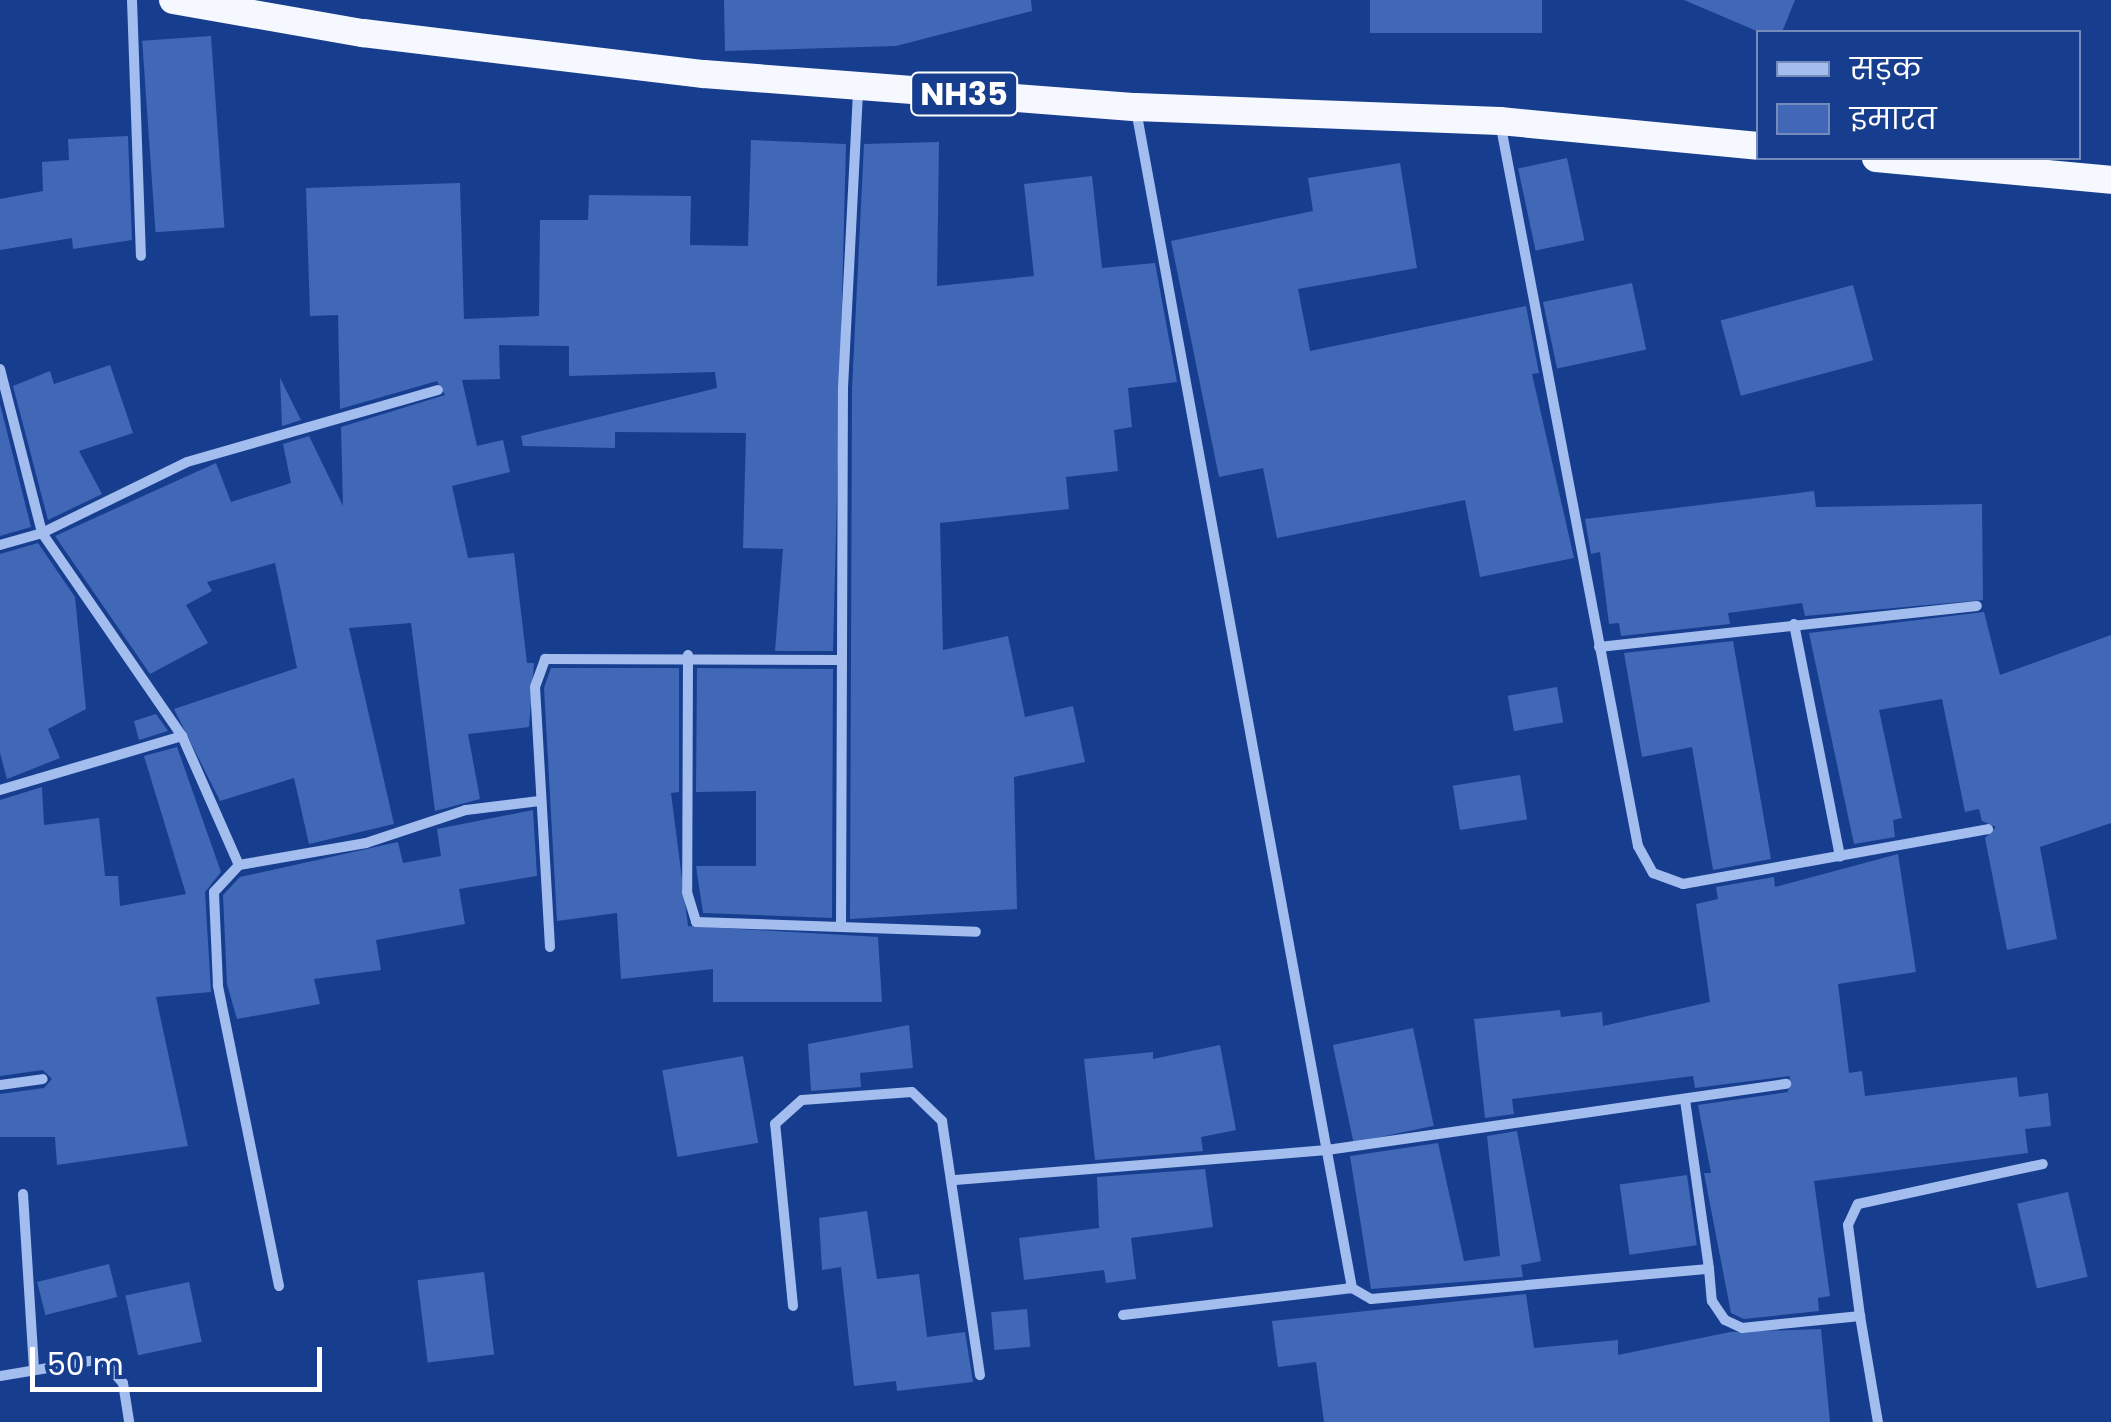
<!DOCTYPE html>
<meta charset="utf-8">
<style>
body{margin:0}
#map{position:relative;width:2111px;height:1422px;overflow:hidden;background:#173e8e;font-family:Poppins,"Noto Sans Devanagari",sans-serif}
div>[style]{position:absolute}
.building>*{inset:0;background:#4068b6;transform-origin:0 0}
.minor>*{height:10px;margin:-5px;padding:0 5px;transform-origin:5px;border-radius:5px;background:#a3bdef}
.trunk>*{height:28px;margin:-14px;padding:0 14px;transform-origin:14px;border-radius:14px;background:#f5f8ff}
span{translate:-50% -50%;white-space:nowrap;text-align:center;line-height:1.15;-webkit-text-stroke:9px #173e8e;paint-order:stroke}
.shield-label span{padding:2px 8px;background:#173e8e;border:2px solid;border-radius:8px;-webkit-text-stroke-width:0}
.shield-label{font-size:32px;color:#fff;font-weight:700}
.legend{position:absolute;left:1756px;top:30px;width:325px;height:130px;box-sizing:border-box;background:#173e8e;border:2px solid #748bbb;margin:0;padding:12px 18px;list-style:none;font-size:30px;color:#fff}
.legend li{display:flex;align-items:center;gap:20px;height:50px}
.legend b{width:50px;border:2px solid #748bbb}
.scale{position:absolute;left:30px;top:1347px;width:292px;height:45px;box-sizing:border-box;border:5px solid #fff;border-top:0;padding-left:12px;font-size:30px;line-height:35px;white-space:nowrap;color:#fff;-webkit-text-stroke:8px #173e8e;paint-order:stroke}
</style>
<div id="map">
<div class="building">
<i style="clip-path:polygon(724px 0,1031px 0,1032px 11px,896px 46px,725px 51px)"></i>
<i style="left:1370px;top:0;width:172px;height:33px"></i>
<i style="clip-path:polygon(1684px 0,1795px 0,1782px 32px,1759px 32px)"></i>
<i style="left:211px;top:36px;width:192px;height:69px;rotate:86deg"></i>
<i style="clip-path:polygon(128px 136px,132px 240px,73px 249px,72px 238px,0 250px,0 199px,43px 191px,42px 162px,69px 160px,68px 139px)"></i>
<i style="clip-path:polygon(751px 140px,846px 144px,833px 651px,775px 651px,783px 549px,743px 548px,746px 433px,615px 432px,615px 448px,523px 446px,521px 436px,717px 388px,715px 372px,569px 376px,569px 346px,499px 345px,500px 379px,462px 380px,477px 446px,503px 440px,510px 472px,452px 486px,468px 558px,514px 553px,527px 663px,534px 663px,529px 727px,468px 734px,480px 799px,435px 811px,411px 623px,349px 628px,394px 824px,309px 844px,294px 778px,220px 801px,174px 709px,297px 668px,275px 563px,207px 582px,212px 591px,186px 605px,208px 643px,150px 674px,55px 536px,216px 463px,231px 502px,291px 483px,283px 444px,309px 436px,343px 506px,341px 427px,445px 395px,437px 381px,340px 409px,338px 315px,310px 316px,306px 188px,460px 183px,464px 319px,539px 316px,540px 220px,588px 220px,589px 195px,691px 196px,690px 245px,748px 246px)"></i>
<i style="clip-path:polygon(939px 142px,937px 286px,1034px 276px,1024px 184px,1092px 176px,1102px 268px,1155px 263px,1177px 382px,1128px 388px,1132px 427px,1114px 430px,1118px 471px,1066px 477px,1069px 509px,940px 523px,943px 650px,1008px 636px,1025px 717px,1073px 706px,1085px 762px,1014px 777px,1017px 909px,850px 919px,852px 388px,864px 144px)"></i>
<i style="left:1567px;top:158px;width:84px;height:50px;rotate:78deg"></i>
<i style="clip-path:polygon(1400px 163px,1417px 268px,1298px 289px,1310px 351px,1526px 306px,1539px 373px,1532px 374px,1574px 558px,1480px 577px,1465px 500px,1277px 538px,1263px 468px,1219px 477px,1171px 241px,1313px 211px,1308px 178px)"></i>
<i style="left:1632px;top:283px;width:68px;height:91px;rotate:78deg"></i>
<i style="left:1853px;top:285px;width:78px;height:137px;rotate:75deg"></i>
<i style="clip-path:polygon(110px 365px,133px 433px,79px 451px,102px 494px,48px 520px,13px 386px,50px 371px,54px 384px)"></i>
<i style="clip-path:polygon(280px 378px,301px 420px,282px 426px)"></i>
<i style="clip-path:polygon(0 404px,31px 527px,0 536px)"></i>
<i style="clip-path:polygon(1814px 491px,1816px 507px,1982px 504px,1983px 600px,1805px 616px,1802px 603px,1728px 613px,1730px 624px,1621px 636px,1619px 623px,1609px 624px,1600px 552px,1591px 554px,1585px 519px)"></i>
<i style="clip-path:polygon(38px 543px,75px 597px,86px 709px,48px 729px,60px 758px,7px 779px,0 753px,0 554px)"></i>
<i style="clip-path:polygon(1984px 612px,2000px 675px,2111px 635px,2111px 823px,2040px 847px,2057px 939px,2007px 950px,1985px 838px,1996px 827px,1982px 821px,1979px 809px,1965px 812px,1942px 699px,1879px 710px,1902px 818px,1893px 820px,1895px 837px,1854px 844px,1809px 633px)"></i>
<i style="clip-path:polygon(1733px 641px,1771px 859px,1713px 870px,1692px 747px,1642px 757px,1624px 653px)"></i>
<i style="clip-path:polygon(551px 668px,679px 668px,679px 792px,671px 793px,688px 926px,878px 937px,882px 1002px,713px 1002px,713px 969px,621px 979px,617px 913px,557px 921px,544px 688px)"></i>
<i style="clip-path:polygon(697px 668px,833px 669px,832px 918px,703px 913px,696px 866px,756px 866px,756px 791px,696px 792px)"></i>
<i style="left:1557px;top:687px;width:36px;height:50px;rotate:80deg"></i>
<i style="clip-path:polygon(156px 714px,168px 731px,139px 740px,134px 721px)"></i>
<i style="clip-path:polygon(177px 747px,221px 872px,205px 892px,211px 992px,156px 997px,188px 1146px,57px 1165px,55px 1137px,0 1137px,0 1094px,44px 1088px,52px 1079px,43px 1070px,0 1076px,0 800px,42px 787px,44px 825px,99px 818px,105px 876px,118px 876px,120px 906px,186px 894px,144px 756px)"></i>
<i style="left:1520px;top:775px;width:45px;height:68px;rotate:81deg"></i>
<i style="clip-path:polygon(533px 810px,537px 876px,459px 889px,465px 924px,376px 940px,381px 970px,314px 979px,320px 1004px,237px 1019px,227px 984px,223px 895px,240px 877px,398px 842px,403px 863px,441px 856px,437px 829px)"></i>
<i style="clip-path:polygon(1898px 854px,1916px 972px,1838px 984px,1849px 1073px,1862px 1071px,1865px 1096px,2017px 1077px,2019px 1097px,2048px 1093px,2051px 1126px,2025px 1129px,2028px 1153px,1814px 1181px,1830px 1296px,1818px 1298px,1819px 1311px,1744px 1319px,1731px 1313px,1704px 1173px,1711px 1173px,1698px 1105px,1788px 1092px,1790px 1076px,1695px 1088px,1693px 1076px,1512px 1099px,1514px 1114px,1485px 1118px,1474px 1019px,1560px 1010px,1561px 1017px,1602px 1012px,1603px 1026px,1710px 1002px,1696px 904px,1718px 899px,1716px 887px,1774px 877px,1775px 887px)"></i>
<i style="clip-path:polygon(909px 1025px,913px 1068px,860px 1073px,861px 1087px,811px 1091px,808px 1044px)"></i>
<i style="left:1413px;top:1028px;width:100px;height:82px;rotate:78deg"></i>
<i style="clip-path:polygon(1220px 1045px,1236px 1130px,1201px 1137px,1203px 1151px,1095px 1160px,1084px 1059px,1153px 1052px,1153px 1059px)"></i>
<i style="left:743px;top:1056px;width:88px;height:82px;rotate:80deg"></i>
<i style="clip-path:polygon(1517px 1131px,1541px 1261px,1521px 1265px,1523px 1277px,1371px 1289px,1350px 1156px,1438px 1143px,1464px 1261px,1500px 1256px,1487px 1136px)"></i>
<i style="clip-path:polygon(1205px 1169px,1213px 1227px,1131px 1238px,1136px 1279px,1106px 1283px,1104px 1270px,1024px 1280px,1019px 1238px,1099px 1228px,1097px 1177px)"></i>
<i style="left:1687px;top:1175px;width:71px;height:68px;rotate:82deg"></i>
<i style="left:2068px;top:1192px;width:87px;height:52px;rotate:77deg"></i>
<i style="clip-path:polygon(867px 1211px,877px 1279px,919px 1274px,927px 1337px,965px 1332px,973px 1382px,897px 1391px,896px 1381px,854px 1386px,841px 1267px,822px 1270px,819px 1218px)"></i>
<i style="left:109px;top:1264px;width:34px;height:74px;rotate:76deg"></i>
<i style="left:484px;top:1272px;width:83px;height:67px;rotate:83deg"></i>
<i style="left:189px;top:1282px;width:61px;height:65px;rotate:78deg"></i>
<i style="clip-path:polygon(1526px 1294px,1534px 1348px,1618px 1340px,1618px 1355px,1730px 1332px,1821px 1329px,1830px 1422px,1324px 1422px,1316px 1362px,1278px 1367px,1272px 1321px)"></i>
<i style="left:1027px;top:1309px;width:38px;height:36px;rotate:85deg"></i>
</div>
<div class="minor">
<i style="left:132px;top:0;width:256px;rotate:88deg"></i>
<i style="left:1136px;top:110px;width:1198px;rotate:79.61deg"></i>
<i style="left:1352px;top:1288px;width:22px;rotate:30deg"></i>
<i style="left:1371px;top:1299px;width:339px;rotate:-5.1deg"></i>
<i style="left:1709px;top:1269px;width:32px;rotate:85deg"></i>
<i style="left:1712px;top:1301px;width:23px;rotate:56deg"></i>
<i style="left:1725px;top:1320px;width:19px;rotate:25deg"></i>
<i style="left:1742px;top:1328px;width:119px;rotate:-5.8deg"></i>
<i style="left:1860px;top:1316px;width:108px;rotate:80.4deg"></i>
<i style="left:1500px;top:122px;width:737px;rotate:79.21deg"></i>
<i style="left:1638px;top:846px;width:31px;rotate:61deg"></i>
<i style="left:1653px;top:873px;width:32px;rotate:20deg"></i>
<i style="left:1683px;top:884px;width:310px;rotate:-10.2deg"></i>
<i style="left:0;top:369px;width:169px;rotate:75.6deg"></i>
<i style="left:42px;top:533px;width:247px;rotate:55.4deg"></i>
<i style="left:182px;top:736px;width:141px;rotate:66.2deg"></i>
<i style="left:0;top:545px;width:44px;rotate:-15.9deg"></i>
<i style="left:42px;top:533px;width:161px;rotate:-26.1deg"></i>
<i style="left:187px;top:462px;width:261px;rotate:-16deg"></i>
<i style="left:1794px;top:624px;width:237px;rotate:78.8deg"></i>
<i style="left:1599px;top:647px;width:380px;rotate:-6.2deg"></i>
<i style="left:688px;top:655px;width:237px;rotate:90.2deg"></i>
<i style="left:687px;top:892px;width:31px;rotate:73deg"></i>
<i style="left:696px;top:922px;width:280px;rotate:2deg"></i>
<i style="left:0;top:790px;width:190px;rotate:-16.5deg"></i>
<i style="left:841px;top:927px;width:539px;rotate:-89.79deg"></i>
<i style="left:843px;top:388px;width:301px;rotate:-87.1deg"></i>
<i style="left:550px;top:947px;width:260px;rotate:-93.3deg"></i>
<i style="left:535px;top:687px;width:30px;rotate:-70deg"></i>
<i style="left:545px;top:659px;width:292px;rotate:0.2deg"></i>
<i style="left:0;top:1085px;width:43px;rotate:-7.9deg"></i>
<i style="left:1685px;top:1100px;width:171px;rotate:81.9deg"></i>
<i style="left:955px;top:1180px;width:373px;rotate:-4.6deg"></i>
<i style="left:1327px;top:1150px;width:464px;rotate:-8.2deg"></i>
<i style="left:23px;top:1194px;width:176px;rotate:86.4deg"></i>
<i style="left:279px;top:1286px;width:307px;rotate:-101.5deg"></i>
<i style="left:218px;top:985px;width:93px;rotate:-92.5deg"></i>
<i style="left:214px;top:892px;width:37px;rotate:-47deg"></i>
<i style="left:239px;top:865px;width:129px;rotate:-9.8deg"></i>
<i style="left:366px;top:843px;width:105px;rotate:-18.3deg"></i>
<i style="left:466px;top:810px;width:74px;rotate:-7deg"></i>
<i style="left:793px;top:1306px;width:183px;rotate:-95.6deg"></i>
<i style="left:775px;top:1124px;width:36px;rotate:-42deg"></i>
<i style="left:802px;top:1100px;width:110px;rotate:-4.2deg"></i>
<i style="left:912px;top:1092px;width:42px;rotate:44deg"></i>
<i style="left:942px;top:1121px;width:257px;rotate:81.5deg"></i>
<i style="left:1123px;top:1315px;width:231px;rotate:-6.7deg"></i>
<i style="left:1860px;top:1316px;width:92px;rotate:-97.5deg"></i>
<i style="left:1848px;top:1225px;width:23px;rotate:-65deg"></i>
<i style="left:1858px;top:1204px;width:189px;rotate:-12.2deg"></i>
<i style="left:0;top:1376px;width:103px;rotate:-9.5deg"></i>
<i style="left:102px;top:1359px;width:32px;rotate:49deg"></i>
<i style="left:123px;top:1383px;width:39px;rotate:81deg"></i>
</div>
<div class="trunk">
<i style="left:173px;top:0;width:193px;rotate:9.9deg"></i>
<i style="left:363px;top:33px;width:343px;rotate:6.9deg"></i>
<i style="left:704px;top:74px;width:433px;rotate:4.4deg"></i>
<i style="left:1136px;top:107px;width:364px;rotate:2.2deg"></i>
<i style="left:1500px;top:121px;width:259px;rotate:5.5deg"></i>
<i style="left:1876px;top:158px;width:236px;rotate:5.3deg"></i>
</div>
<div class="shield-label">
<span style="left:964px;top:94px">NH35</span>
</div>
<ul class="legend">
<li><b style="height:12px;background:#a3bdef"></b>सड़क</li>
<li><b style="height:28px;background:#4068b6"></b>इमारत</li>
</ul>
<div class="scale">50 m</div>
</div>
